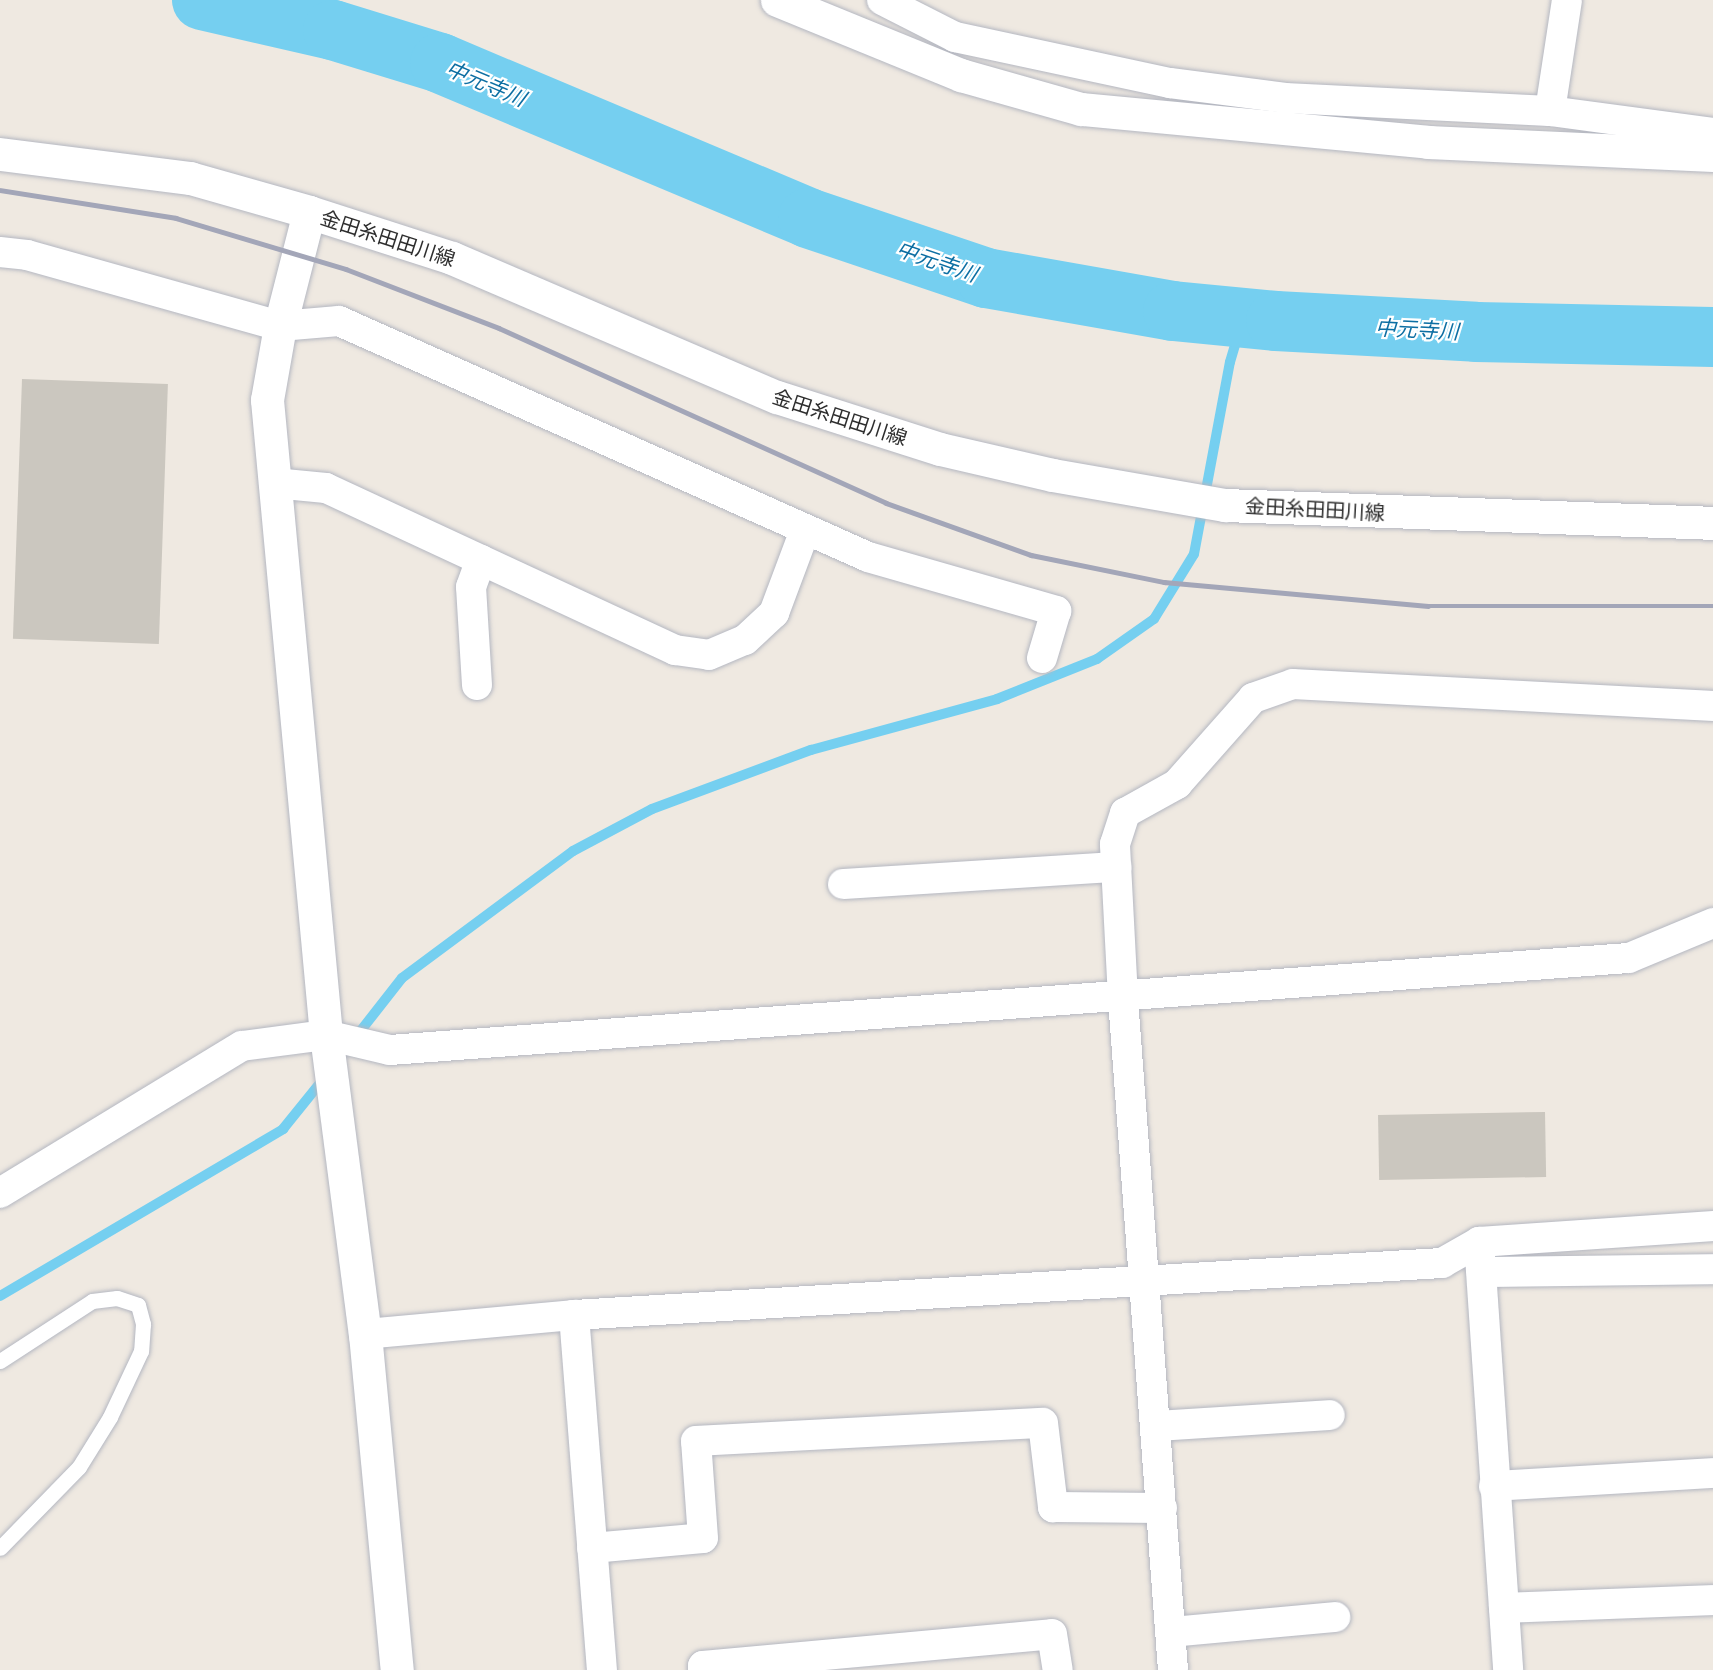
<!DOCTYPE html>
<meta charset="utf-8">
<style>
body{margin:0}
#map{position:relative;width:1713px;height:1670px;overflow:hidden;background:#efe9e1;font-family:"Exo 2","Noto Sans JP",sans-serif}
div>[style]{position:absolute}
.stream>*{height:10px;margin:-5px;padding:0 5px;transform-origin:5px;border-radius:5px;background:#75cff0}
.river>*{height:60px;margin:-30px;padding:0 30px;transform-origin:30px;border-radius:30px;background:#75cff0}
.building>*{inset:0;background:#cbc7bf;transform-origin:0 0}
.roads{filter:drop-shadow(0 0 2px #b4b7c1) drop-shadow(0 0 2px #b4b7c1)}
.lane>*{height:15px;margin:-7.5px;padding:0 7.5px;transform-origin:7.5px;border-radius:7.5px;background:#fff}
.street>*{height:30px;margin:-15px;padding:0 15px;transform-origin:15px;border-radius:15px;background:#fff}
.secondary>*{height:33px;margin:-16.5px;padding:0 16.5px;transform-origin:16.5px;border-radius:16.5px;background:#fff}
.rail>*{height:4.5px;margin:-2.25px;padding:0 2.25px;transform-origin:2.25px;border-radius:2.25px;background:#a3a6b8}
span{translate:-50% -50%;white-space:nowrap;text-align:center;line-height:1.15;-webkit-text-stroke:4.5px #fff;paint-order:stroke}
.street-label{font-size:20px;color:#2e2e2e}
.water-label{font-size:21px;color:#0d6fa3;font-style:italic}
</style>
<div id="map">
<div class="stream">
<i style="left:355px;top:1038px;width:76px;rotate:-51.9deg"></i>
<i style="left:402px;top:978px;width:213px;rotate:-36.6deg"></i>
<i style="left:573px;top:851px;width:89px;rotate:-28deg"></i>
<i style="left:652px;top:809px;width:170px;rotate:-20.4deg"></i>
<i style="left:811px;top:750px;width:193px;rotate:-15.3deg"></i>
<i style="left:997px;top:699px;width:108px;rotate:-21.8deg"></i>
<i style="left:1097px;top:659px;width:70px;rotate:-35.1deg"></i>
<i style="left:1154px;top:619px;width:76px;rotate:-58.4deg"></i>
<i style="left:1194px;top:554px;width:195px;rotate:-79.4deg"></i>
<i style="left:1230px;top:362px;width:46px;rotate:-73.5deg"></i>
<i style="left:0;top:1296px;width:329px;rotate:-30.5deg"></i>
<i style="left:283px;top:1129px;width:67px;rotate:-51.1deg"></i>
</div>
<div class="river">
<i style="left:202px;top:0;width:134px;rotate:12.9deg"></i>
<i style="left:333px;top:30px;width:112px;rotate:17.1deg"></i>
<i style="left:440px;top:63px;width:399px;rotate:22.8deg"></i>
<i style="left:808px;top:218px;width:188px;rotate:18.6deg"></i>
<i style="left:986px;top:278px;width:190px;rotate:10deg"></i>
<i style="left:1173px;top:311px;width:103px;rotate:5.5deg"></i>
<i style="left:1276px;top:321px;width:200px;rotate:3.1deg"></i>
<i style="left:1476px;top:332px;width:237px;rotate:1.2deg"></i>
</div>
<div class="building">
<i style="left:22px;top:379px;width:146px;height:260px;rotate:2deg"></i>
<i style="left:1545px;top:1112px;width:65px;height:167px;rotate:89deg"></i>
</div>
<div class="roads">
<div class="lane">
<i style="left:0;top:1361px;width:110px;rotate:-33.1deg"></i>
<i style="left:92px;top:1301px;width:25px;rotate:-7deg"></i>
<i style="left:117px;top:1298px;width:22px;rotate:18deg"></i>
<i style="left:138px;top:1305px;width:20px;rotate:75deg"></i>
<i style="left:143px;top:1324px;width:27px;rotate:94deg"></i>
<i style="left:141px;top:1351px;width:73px;rotate:115.2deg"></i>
<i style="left:110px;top:1417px;width:59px;rotate:121.8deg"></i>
<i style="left:79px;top:1467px;width:113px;rotate:134.3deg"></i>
</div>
<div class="street">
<i style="left:882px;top:0;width:82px;rotate:26.9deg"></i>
<i style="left:955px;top:37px;width:220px;rotate:12.1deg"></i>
<i style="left:1170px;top:83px;width:116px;rotate:7.4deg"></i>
<i style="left:1285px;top:98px;width:265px;rotate:2.8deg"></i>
<i style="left:1550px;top:111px;width:164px;rotate:7.7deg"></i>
<i style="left:1550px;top:111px;width:112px;rotate:-81.3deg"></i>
<i style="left:0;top:252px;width:27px;rotate:6deg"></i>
<i style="left:27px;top:255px;width:263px;rotate:15.7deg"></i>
<i style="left:280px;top:326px;width:59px;rotate:-4.8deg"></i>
<i style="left:339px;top:321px;width:579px;rotate:24.04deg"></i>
<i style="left:868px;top:557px;width:196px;rotate:16deg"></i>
<i style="left:1056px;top:611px;width:49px;rotate:106.6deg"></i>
<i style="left:274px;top:483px;width:52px;rotate:5.5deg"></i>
<i style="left:326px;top:488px;width:385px;rotate:24.9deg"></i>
<i style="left:675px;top:650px;width:34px;rotate:8deg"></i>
<i style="left:709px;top:655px;width:39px;rotate:-23deg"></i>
<i style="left:745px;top:640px;width:40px;rotate:-43deg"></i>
<i style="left:774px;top:613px;width:89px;rotate:-69.5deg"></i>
<i style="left:477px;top:685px;width:98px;rotate:-93.5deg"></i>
<i style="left:471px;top:587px;width:29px;rotate:-70deg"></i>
<i style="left:843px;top:884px;width:274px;rotate:-3.6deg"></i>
<i style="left:0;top:1193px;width:283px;rotate:-31.3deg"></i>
<i style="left:242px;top:1046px;width:85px;rotate:-7.5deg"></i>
<i style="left:326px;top:1035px;width:66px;rotate:13.2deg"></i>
<i style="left:390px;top:1050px;width:1242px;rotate:-4.25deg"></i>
<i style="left:1629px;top:958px;width:91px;rotate:-22.6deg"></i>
<i style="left:1479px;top:1242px;width:429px;rotate:86.1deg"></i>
<i style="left:1483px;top:1272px;width:230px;rotate:-0.7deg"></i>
<i style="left:574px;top:1315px;width:356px;rotate:85.5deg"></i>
<i style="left:365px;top:1334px;width:210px;rotate:-5.2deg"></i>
<i style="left:574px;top:1315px;width:870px;rotate:-3.43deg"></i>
<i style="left:1442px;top:1263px;width:43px;rotate:-29.6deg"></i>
<i style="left:1479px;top:1242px;width:235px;rotate:-3.9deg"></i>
<i style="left:1156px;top:1426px;width:174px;rotate:-3.6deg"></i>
<i style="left:1494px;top:1486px;width:219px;rotate:-3.4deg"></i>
<i style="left:592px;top:1548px;width:111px;rotate:-5.1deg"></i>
<i style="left:703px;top:1538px;width:97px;rotate:-94.1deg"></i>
<i style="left:696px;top:1441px;width:347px;rotate:-3deg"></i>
<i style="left:1043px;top:1423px;width:85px;rotate:83.2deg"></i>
<i style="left:1053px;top:1507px;width:109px;rotate:0.5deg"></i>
<i style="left:1504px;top:1608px;width:209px;rotate:-2.2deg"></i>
<i style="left:1171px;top:1632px;width:165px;rotate:-5.2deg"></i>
<i style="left:703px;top:1670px;width:4px;rotate:-90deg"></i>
<i style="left:703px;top:1666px;width:350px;rotate:-5.2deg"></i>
<i style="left:1052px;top:1634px;width:36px;rotate:81deg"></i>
<i style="left:1173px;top:1670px;width:674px;rotate:-94.26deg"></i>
<i style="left:1123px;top:998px;width:154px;rotate:-93deg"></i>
<i style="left:1115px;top:844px;width:33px;rotate:-72deg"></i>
<i style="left:1125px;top:813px;width:60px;rotate:-29.1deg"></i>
<i style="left:1177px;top:784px;width:115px;rotate:-48.5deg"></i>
<i style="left:1253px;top:698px;width:42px;rotate:-19.3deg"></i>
<i style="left:1293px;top:684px;width:421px;rotate:3deg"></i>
</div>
<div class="secondary">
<i style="left:777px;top:0;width:199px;rotate:22.2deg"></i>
<i style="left:961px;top:75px;width:125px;rotate:15.8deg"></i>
<i style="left:1081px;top:109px;width:349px;rotate:5.4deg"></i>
<i style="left:1428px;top:142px;width:285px;rotate:2.6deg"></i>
<i style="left:0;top:154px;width:192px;rotate:7.2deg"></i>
<i style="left:190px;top:178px;width:124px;rotate:15.9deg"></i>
<i style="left:309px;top:212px;width:150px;rotate:17.8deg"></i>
<i style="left:452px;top:258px;width:353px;rotate:23.2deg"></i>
<i style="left:777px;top:397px;width:171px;rotate:17.7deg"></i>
<i style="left:940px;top:449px;width:116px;rotate:13deg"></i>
<i style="left:1053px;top:475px;width:175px;rotate:9.9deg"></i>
<i style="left:1225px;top:505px;width:488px;rotate:2.1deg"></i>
<i style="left:309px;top:212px;width:118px;rotate:104.3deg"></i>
<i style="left:280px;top:326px;width:75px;rotate:100deg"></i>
<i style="left:267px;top:400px;width:638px;rotate:84.69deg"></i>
<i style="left:326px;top:1035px;width:302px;rotate:82.6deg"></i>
<i style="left:365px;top:1334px;width:338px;rotate:84.6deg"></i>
</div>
</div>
<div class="rail">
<i style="left:0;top:190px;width:178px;rotate:9deg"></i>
<i style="left:176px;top:218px;width:177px;rotate:16.7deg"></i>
<i style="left:346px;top:269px;width:164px;rotate:21.1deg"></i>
<i style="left:499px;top:328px;width:425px;rotate:24.3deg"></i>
<i style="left:886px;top:503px;width:154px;rotate:19.7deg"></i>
<i style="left:1031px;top:555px;width:136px;rotate:11.5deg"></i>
<i style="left:1164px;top:582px;width:265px;rotate:5.2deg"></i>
<i style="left:1428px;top:606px;width:285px"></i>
</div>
<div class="street-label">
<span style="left:388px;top:238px;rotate:18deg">金田糸田田川線</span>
<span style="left:840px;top:417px;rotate:18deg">金田糸田田川線</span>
<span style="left:1315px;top:509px;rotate:3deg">金田糸田田川線</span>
</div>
<div class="water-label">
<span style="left:486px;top:83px;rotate:23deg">中元寺川</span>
<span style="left:937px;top:261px;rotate:19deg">中元寺川</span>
<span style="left:1417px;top:329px;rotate:3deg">中元寺川</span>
</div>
</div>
